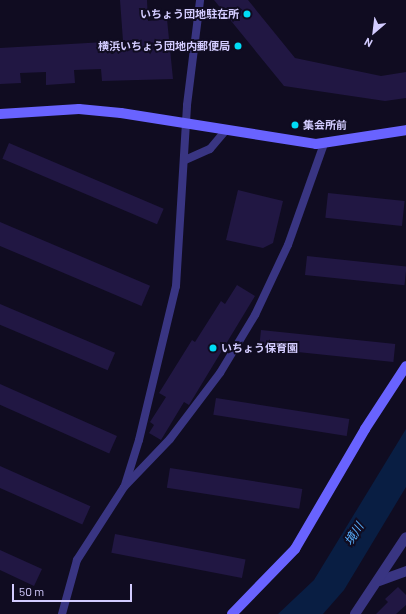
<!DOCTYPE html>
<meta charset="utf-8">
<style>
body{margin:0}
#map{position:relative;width:406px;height:614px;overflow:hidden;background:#100c21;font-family:Barlow,"Noto Sans JP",sans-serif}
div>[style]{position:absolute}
.water>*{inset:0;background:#091e43}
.building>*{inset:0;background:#211743;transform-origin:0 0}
.lane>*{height:8px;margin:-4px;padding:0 4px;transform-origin:4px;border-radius:4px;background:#393582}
.street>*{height:10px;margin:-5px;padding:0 5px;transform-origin:5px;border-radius:5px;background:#393582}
.secondary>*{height:10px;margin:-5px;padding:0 5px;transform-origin:5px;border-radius:5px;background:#6963ff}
.dots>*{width:11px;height:11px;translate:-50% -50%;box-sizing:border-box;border:2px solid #100c21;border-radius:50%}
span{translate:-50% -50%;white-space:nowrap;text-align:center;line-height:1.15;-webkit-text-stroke:4px #100c21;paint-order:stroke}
.poi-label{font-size:11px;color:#d3ccff;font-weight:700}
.right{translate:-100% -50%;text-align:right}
.left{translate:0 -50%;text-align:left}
.water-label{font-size:12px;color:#5ab1ff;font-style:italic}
.north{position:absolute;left:354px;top:12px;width:40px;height:40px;-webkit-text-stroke:3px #100c21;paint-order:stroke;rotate:208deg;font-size:11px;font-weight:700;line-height:16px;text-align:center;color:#d3ccff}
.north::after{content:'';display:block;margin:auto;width:14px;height:18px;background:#d3ccff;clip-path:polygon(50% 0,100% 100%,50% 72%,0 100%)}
.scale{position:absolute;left:12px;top:584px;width:120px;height:18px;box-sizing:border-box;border:2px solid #d3ccff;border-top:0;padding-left:5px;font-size:12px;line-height:14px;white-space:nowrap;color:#d3ccff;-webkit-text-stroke:3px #100c21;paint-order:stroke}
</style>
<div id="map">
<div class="water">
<i style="clip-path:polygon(406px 429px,406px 487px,344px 590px,323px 614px,278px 614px,314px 580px)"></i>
</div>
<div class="building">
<i style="clip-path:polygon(120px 0,147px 0,148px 21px,167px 19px,173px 79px,102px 81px,101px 69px,74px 70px,75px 83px,46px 85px,46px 72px,20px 73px,21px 83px,0 84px,0 48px,123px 41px)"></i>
<i style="clip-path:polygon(214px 0,248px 0,295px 58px,381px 76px,406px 72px,406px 98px,385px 101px,284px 86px)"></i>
<i style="left:9px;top:143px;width:168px;height:17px;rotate:23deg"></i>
<i style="clip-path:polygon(238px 190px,283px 201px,273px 243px,263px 248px,226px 240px)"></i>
<i style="left:328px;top:193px;width:77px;height:25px;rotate:6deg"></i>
<i style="left:0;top:222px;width:163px;height:22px;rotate:23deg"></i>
<i style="left:307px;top:256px;width:100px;height:19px;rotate:6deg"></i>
<i style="clip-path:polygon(237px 285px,255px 296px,189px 405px,184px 402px,161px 440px,149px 433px,154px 425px,150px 422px,166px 397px,159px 393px,192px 340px,195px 342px,221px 301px,225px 304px)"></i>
<i style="left:0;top:304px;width:125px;height:19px;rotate:23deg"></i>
<i style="left:261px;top:330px;width:135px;height:18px;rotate:6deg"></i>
<i style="left:0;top:384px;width:128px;height:19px;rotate:24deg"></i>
<i style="left:216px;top:398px;width:135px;height:17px;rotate:9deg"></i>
<i style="left:0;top:466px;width:99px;height:20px;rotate:24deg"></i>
<i style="left:170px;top:468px;width:134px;height:20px;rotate:9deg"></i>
<i style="left:115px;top:534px;width:133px;height:19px;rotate:11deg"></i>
<i style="clip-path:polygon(0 550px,42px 569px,34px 586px,0 570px)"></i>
<i style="clip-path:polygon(398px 587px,406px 595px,406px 605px,396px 614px,376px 614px,388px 602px,385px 599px)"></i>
</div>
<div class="lane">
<i style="left:185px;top:160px;width:27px;rotate:-24deg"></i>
<i style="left:210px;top:149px;width:25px;rotate:-50deg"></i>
<i style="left:125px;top:485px;width:47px;rotate:-72.7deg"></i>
<i style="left:139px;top:440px;width:158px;rotate:-76.5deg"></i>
<i style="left:176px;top:286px;width:181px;rotate:-86.5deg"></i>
<i style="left:187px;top:105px;width:106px;rotate:-82.9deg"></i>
<i style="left:62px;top:614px;width:56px;rotate:-74.5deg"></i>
<i style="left:77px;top:560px;width:87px;rotate:-57.2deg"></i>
<i style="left:124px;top:487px;width:66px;rotate:-46.2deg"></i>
<i style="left:170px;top:439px;width:83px;rotate:-52.9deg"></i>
<i style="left:220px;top:373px;width:68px;rotate:-58.9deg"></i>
<i style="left:255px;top:315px;width:77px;rotate:-64.8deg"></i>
<i style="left:288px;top:245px;width:107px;rotate:-70.4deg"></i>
</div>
<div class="street">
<i style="left:379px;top:581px;width:29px;rotate:-20deg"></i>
<i style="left:355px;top:614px;width:92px;rotate:-56.5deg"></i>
</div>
<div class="secondary">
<i style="left:0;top:114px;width:79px;rotate:-3.6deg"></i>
<i style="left:79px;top:109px;width:42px;rotate:5.4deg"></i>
<i style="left:121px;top:113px;width:197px;rotate:9deg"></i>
<i style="left:316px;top:144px;width:91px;rotate:-8.8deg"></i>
<i style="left:232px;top:614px;width:91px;rotate:-45.9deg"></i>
<i style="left:295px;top:549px;width:139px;rotate:-59.7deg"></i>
<i style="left:365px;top:429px;width:75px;rotate:-56.9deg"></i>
</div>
<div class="dots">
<i style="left:247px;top:14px;background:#00dcf7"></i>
<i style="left:238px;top:46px;background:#00dcf7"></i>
<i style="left:295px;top:125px;background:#00dcf7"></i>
<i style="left:213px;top:348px;background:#00dcf7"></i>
</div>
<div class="poi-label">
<span class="right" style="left:239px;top:14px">いちょう団地駐在所</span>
<span class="right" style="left:230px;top:46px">横浜いちょう団地内郵便局</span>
<span class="left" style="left:303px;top:125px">集会所前</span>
<span class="left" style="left:221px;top:348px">いちょう保育園</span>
</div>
<div class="water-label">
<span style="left:354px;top:534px;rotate:-58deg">境川</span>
</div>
<div class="north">N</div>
<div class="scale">50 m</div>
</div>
